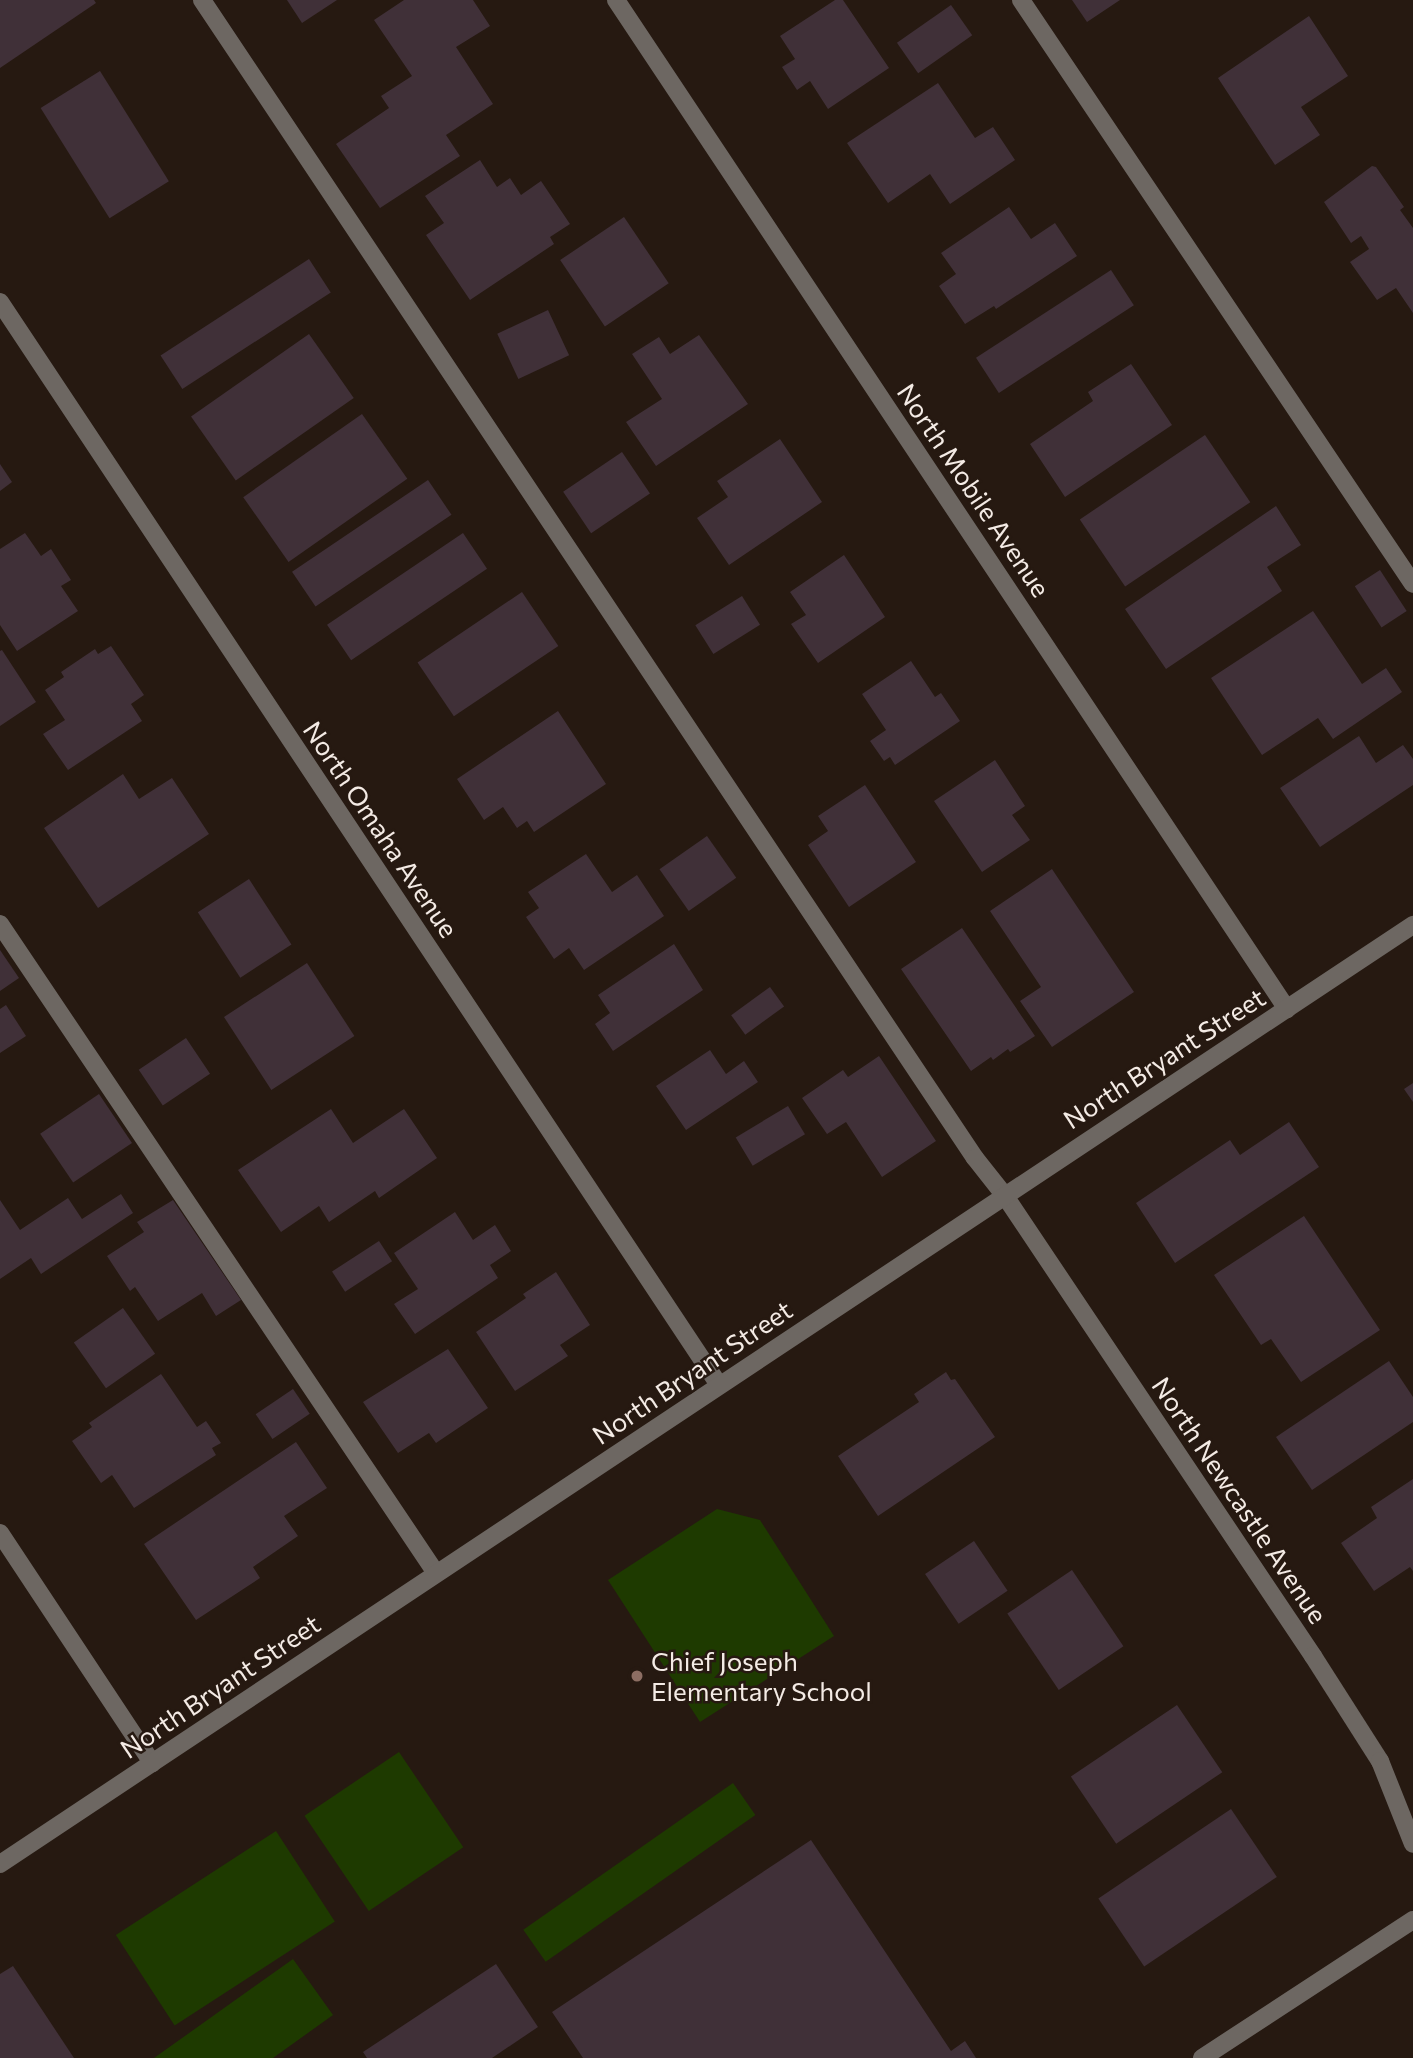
<!DOCTYPE html>
<style>
body{margin:0}
#map{position:relative;width:1413px;height:2058px;overflow:hidden;background:#261911;font-family:Commissioner,sans-serif}
div>[style]{position:absolute}
.green>*{inset:0;background:#1e3a00;transform-origin:0 0}
.building>*{inset:0;background:#403038;transform-origin:0 0}
.minor>*{height:18px;margin:-9px;padding:0 9px;transform-origin:9px;border-radius:9px;background:#6d6762}
.dots>*{width:19px;height:19px;translate:-50% -50%;box-sizing:border-box;border:4px solid #261911;border-radius:50%}
span{translate:-50% -50%;white-space:nowrap;text-align:center;line-height:1.15;-webkit-text-stroke:5px #261911;paint-order:stroke}
.street-label{font-size:26px;color:#f4ebe5}
.poi-label{font-size:26px;color:#f4ebe5}
.left{translate:0 -50%;text-align:left}
</style>
<div id="map">
<div class="green">
<i style="clip-path:polygon(717px 1509px,760px 1520px,834px 1636px,700px 1722px,608px 1580px)"></i>
<i style="left:399px;top:1752px;width:115px;height:114px;rotate:56deg"></i>
<i style="left:733px;top:1783px;width:39px;height:256px;rotate:55deg"></i>
<i style="left:276px;top:1831px;width:108px;height:191px;rotate:57deg"></i>
<i style="clip-path:polygon(293px 1959px,333px 2015px,273px 2058px,154px 2058px)"></i>
</div>
<div class="building">
<i style="clip-path:polygon(0 0,94px 0,96px 3px,0 68px)"></i>
<i style="clip-path:polygon(287px 0,337px 0,302px 23px)"></i>
<i style="clip-path:polygon(404px 0,473px 0,490px 26px,456px 47px,493px 104px,446px 135px,460px 156px,380px 208px,336px 144px,389px 108px,381px 96px,412px 76px,374px 20px)"></i>
<i style="clip-path:polygon(835px 0,843px 0,889px 68px,828px 109px,810px 81px,797px 90px,782px 67px,795px 59px,780px 36px)"></i>
<i style="clip-path:polygon(1072px 0,1120px 0,1087px 22px)"></i>
<i style="left:951px;top:5px;width:37px;height:66px;rotate:55deg"></i>
<i style="clip-path:polygon(1309px 16px,1348px 76px,1301px 107px,1320px 135px,1275px 165px,1218px 78px)"></i>
<i style="left:100px;top:71px;width:130px;height:70px;rotate:58deg"></i>
<i style="clip-path:polygon(938px 83px,975px 138px,993px 127px,1015px 160px,950px 204px,930px 174px,888px 203px,847px 143px)"></i>
<i style="clip-path:polygon(480px 160px,497px 187px,510px 178px,521px 195px,541px 181px,570px 224px,550px 237px,554px 244px,470px 300px,426px 235px,444px 223px,425px 196px)"></i>
<i style="clip-path:polygon(1372px 166px,1376px 167px,1404px 207px,1400px 210px,1413px 228px,1413px 313px,1396px 288px,1377px 300px,1350px 262px,1369px 249px,1361px 236px,1351px 243px,1324px 202px)"></i>
<i style="clip-path:polygon(1009px 207px,1031px 239px,1055px 223px,1077px 256px,996px 309px,994px 306px,965px 324px,939px 286px,956px 274px,941px 253px)"></i>
<i style="left:624px;top:217px;width:80px;height:77px;rotate:56deg"></i>
<i style="left:309px;top:259px;width:40px;height:177px;rotate:57deg"></i>
<i style="left:1111px;top:270px;width:42px;height:161px;rotate:57deg"></i>
<i style="left:548px;top:310px;width:50px;height:56px;rotate:65deg"></i>
<i style="left:309px;top:334px;width:78px;height:144px;rotate:55deg"></i>
<i style="clip-path:polygon(699px 335px,748px 404px,656px 466px,626px 422px,662px 399px,632px 354px,659px 337px,670px 354px)"></i>
<i style="clip-path:polygon(1131px 364px,1172px 425px,1065px 497px,1030px 444px,1093px 401px,1088px 392px)"></i>
<i style="left:362px;top:414px;width:79px;height:145px;rotate:55deg"></i>
<i style="left:1205px;top:435px;width:81px;height:151px;rotate:56deg"></i>
<i style="clip-path:polygon(780px 439px,822px 502px,729px 565px,697px 518px,728px 497px,717px 481px)"></i>
<i style="left:622px;top:452px;width:50px;height:71px;rotate:56deg"></i>
<i style="clip-path:polygon(0 464px,12px 482px,0 491px)"></i>
<i style="left:428px;top:480px;width:42px;height:164px;rotate:56deg"></i>
<i style="clip-path:polygon(1276px 506px,1301px 545px,1267px 567px,1282px 591px,1166px 669px,1125px 609px)"></i>
<i style="clip-path:polygon(25px 533px,41px 556px,51px 549px,71px 580px,61px 586px,78px 611px,17px 651px,0 625px,0 549px)"></i>
<i style="left:463px;top:533px;width:43px;height:164px;rotate:56deg"></i>
<i style="clip-path:polygon(844px 555px,885px 617px,818px 663px,791px 624px,806px 615px,790px 592px)"></i>
<i style="left:1380px;top:570px;width:49px;height:30px;rotate:57deg"></i>
<i style="left:522px;top:592px;width:65px;height:126px;rotate:56deg"></i>
<i style="left:742px;top:596px;width:34px;height:55px;rotate:58deg"></i>
<i style="clip-path:polygon(1313px 611px,1362px 684px,1386px 668px,1402px 692px,1333px 739px,1318px 718px,1262px 755px,1211px 678px)"></i>
<i style="clip-path:polygon(111px 646px,144px 695px,131px 704px,142px 721px,68px 770px,43px 734px,65px 720px,45px 690px,64px 677px,61px 672px,95px 649px,98px 654px)"></i>
<i style="clip-path:polygon(2px 650px,36px 702px,0 726px,0 651px)"></i>
<i style="clip-path:polygon(911px 661px,935px 697px,941px 693px,960px 721px,895px 765px,890px 757px,884px 761px,870px 741px,886px 730px,862px 694px)"></i>
<i style="clip-path:polygon(558px 711px,606px 784px,534px 832px,527px 821px,517px 828px,503px 807px,484px 820px,457px 779px)"></i>
<i style="clip-path:polygon(1359px 736px,1376px 763px,1403px 745px,1413px 759px,1413px 785px,1320px 847px,1280px 788px)"></i>
<i style="clip-path:polygon(995px 760px,1025px 806px,1012px 815px,1030px 840px,982px 872px,934px 801px)"></i>
<i style="clip-path:polygon(123px 774px,139px 799px,172px 778px,209px 834px,98px 908px,44px 828px)"></i>
<i style="clip-path:polygon(865px 785px,916px 862px,849px 907px,808px 845px,828px 831px,818px 816px)"></i>
<i style="left:707px;top:836px;width:51px;height:58px;rotate:55deg"></i>
<i style="clip-path:polygon(586px 854px,612px 892px,637px 875px,664px 916px,584px 970px,569px 948px,554px 959px,526px 917px,539px 908px,528px 892px)"></i>
<i style="clip-path:polygon(1052px 869px,1134px 992px,1052px 1047px,1020px 1001px,1041px 987px,990px 911px)"></i>
<i style="left:249px;top:879px;width:78px;height:61px;rotate:57deg"></i>
<i style="clip-path:polygon(962px 928px,1035px 1036px,1010px 1052px,1008px 1049px,993px 1060px,991px 1057px,971px 1071px,901px 969px)"></i>
<i style="clip-path:polygon(674px 944px,703px 990px,613px 1051px,595px 1024px,610px 1013px,598px 995px)"></i>
<i style="clip-path:polygon(0 950px,19px 978px,0 991px)"></i>
<i style="left:307px;top:963px;width:87px;height:99px;rotate:57deg"></i>
<i style="left:770px;top:987px;width:24px;height:48px;rotate:54deg"></i>
<i style="clip-path:polygon(6px 1005px,26px 1036px,0 1053px,0 1009px)"></i>
<i style="left:186px;top:1038px;width:43px;height:57px;rotate:56deg"></i>
<i style="clip-path:polygon(710px 1050px,726px 1074px,744px 1061px,758px 1082px,686px 1130px,656px 1086px)"></i>
<i style="clip-path:polygon(879px 1056px,936px 1141px,882px 1177px,846px 1122px,827px 1134px,802px 1098px,843px 1070px,848px 1077px)"></i>
<i style="clip-path:polygon(1413px 1083px,1413px 1102px,1404px 1089px)"></i>
<i style="left:99px;top:1094px;width:59px;height:71px;rotate:56deg"></i>
<i style="left:788px;top:1106px;width:33px;height:61px;rotate:59deg"></i>
<i style="clip-path:polygon(331px 1109px,353px 1143px,404px 1109px,437px 1158px,379px 1198px,375px 1191px,329px 1222px,319px 1206px,281px 1232px,238px 1170px)"></i>
<i style="clip-path:polygon(1289px 1122px,1319px 1167px,1175px 1263px,1136px 1203px,1230px 1140px,1240px 1155px)"></i>
<i style="clip-path:polygon(121px 1194px,133px 1213px,41px 1274px,31px 1258px,0 1279px,0 1200px,20px 1230px,68px 1198px,82px 1219px)"></i>
<i style="clip-path:polygon(173px 1200px,241px 1300px,216px 1316px,202px 1293px,158px 1321px,135px 1287px,130px 1291px,107px 1256px,144px 1232px,137px 1222px)"></i>
<i style="clip-path:polygon(455px 1212px,473px 1240px,495px 1225px,511px 1251px,490px 1265px,498px 1278px,415px 1334px,394px 1304px,418px 1289px,394px 1253px)"></i>
<i style="clip-path:polygon(1304px 1216px,1380px 1330px,1301px 1382px,1271px 1339px,1261px 1345px,1214px 1275px)"></i>
<i style="left:379px;top:1241px;width:24px;height:56px;rotate:57deg"></i>
<i style="clip-path:polygon(556px 1272px,590px 1325px,560px 1345px,568px 1356px,515px 1391px,476px 1332px,526px 1298px,523px 1294px)"></i>
<i style="left:123px;top:1308px;width:56px;height:60px;rotate:55deg"></i>
<i style="clip-path:polygon(448px 1349px,488px 1408px,436px 1443px,429px 1433px,398px 1453px,363px 1402px)"></i>
<i style="clip-path:polygon(1389px 1361px,1413px 1397px,1413px 1422px,1312px 1490px,1276px 1437px)"></i>
<i style="clip-path:polygon(946px 1372px,951px 1380px,955px 1379px,995px 1437px,878px 1516px,838px 1456px,919px 1402px,914px 1394px)"></i>
<i style="clip-path:polygon(161px 1374px,197px 1427px,206px 1421px,221px 1443px,212px 1448px,216px 1455px,134px 1508px,112px 1475px,101px 1483px,72px 1441px,92px 1427px,89px 1423px)"></i>
<i style="left:293px;top:1389px;width:30px;height:45px;rotate:56deg"></i>
<i style="clip-path:polygon(296px 1442px,327px 1488px,284px 1516px,298px 1536px,253px 1567px,260px 1578px,196px 1620px,144px 1544px)"></i>
<i style="clip-path:polygon(1413px 1479px,1413px 1571px,1410px 1567px,1374px 1591px,1341px 1543px,1377px 1518px,1371px 1507px)"></i>
<i style="left:974px;top:1541px;width:60px;height:59px;rotate:56deg"></i>
<i style="left:1072px;top:1570px;width:92px;height:78px;rotate:56deg"></i>
<i style="left:1177px;top:1705px;width:81px;height:128px;rotate:56deg"></i>
<i style="left:1231px;top:1809px;width:82px;height:160px;rotate:56deg"></i>
<i style="clip-path:polygon(811px 1840px,951px 2051px,965px 2041px,976px 2058px,583px 2058px,552px 2012px)"></i>
<i style="clip-path:polygon(496px 1964px,538px 2027px,492px 2058px,367px 2058px,363px 2052px)"></i>
<i style="clip-path:polygon(13px 1966px,74px 2058px,0 2058px,0 1974px)"></i>
</div>
<div class="minor">
<i style="left:202px;top:0;width:1392px;rotate:56.28deg"></i>
<i style="left:975px;top:1158px;width:48px;rotate:51.7deg"></i>
<i style="left:1005px;top:1196px;width:554px;rotate:56.2deg"></i>
<i style="left:1313px;top:1656px;width:125px;rotate:57.5deg"></i>
<i style="left:1380px;top:1761px;width:89px;rotate:68.3deg"></i>
<i style="left:616px;top:0;width:1212px;rotate:56.38deg"></i>
<i style="left:1021px;top:0;width:703px;rotate:56.13deg"></i>
<i style="left:0;top:302px;width:1300px;rotate:56.42deg"></i>
<i style="left:0;top:924px;width:782px;rotate:56.11deg"></i>
<i style="left:0;top:1533px;width:276px;rotate:56.5deg"></i>
<i style="left:0;top:1864px;width:1697px;rotate:-33.61deg"></i>
<i style="left:1202px;top:2058px;width:252px;rotate:-33.2deg"></i>
</div>
<div class="dots">
<i style="left:637px;top:1676px;background:#8d6e63"></i>
</div>
<div class="street-label">
<span style="left:974px;top:490px;rotate:56deg">North Mobile Avenue</span>
<span style="left:381px;top:829px;rotate:56deg">North Omaha Avenue</span>
<span style="left:1164px;top:1058px;rotate:-33deg">North Bryant Street</span>
<span style="left:692px;top:1372px;rotate:-34deg">North Bryant Street</span>
<span style="left:1240px;top:1500px;rotate:56deg">North Newcastle Avenue</span>
<span style="left:220px;top:1686px;rotate:-34deg">North Bryant Street</span>
</div>
<div class="poi-label">
<span class="left" style="left:651px;top:1676px">Chief Joseph<br>Elementary School</span>
</div>
</div>
